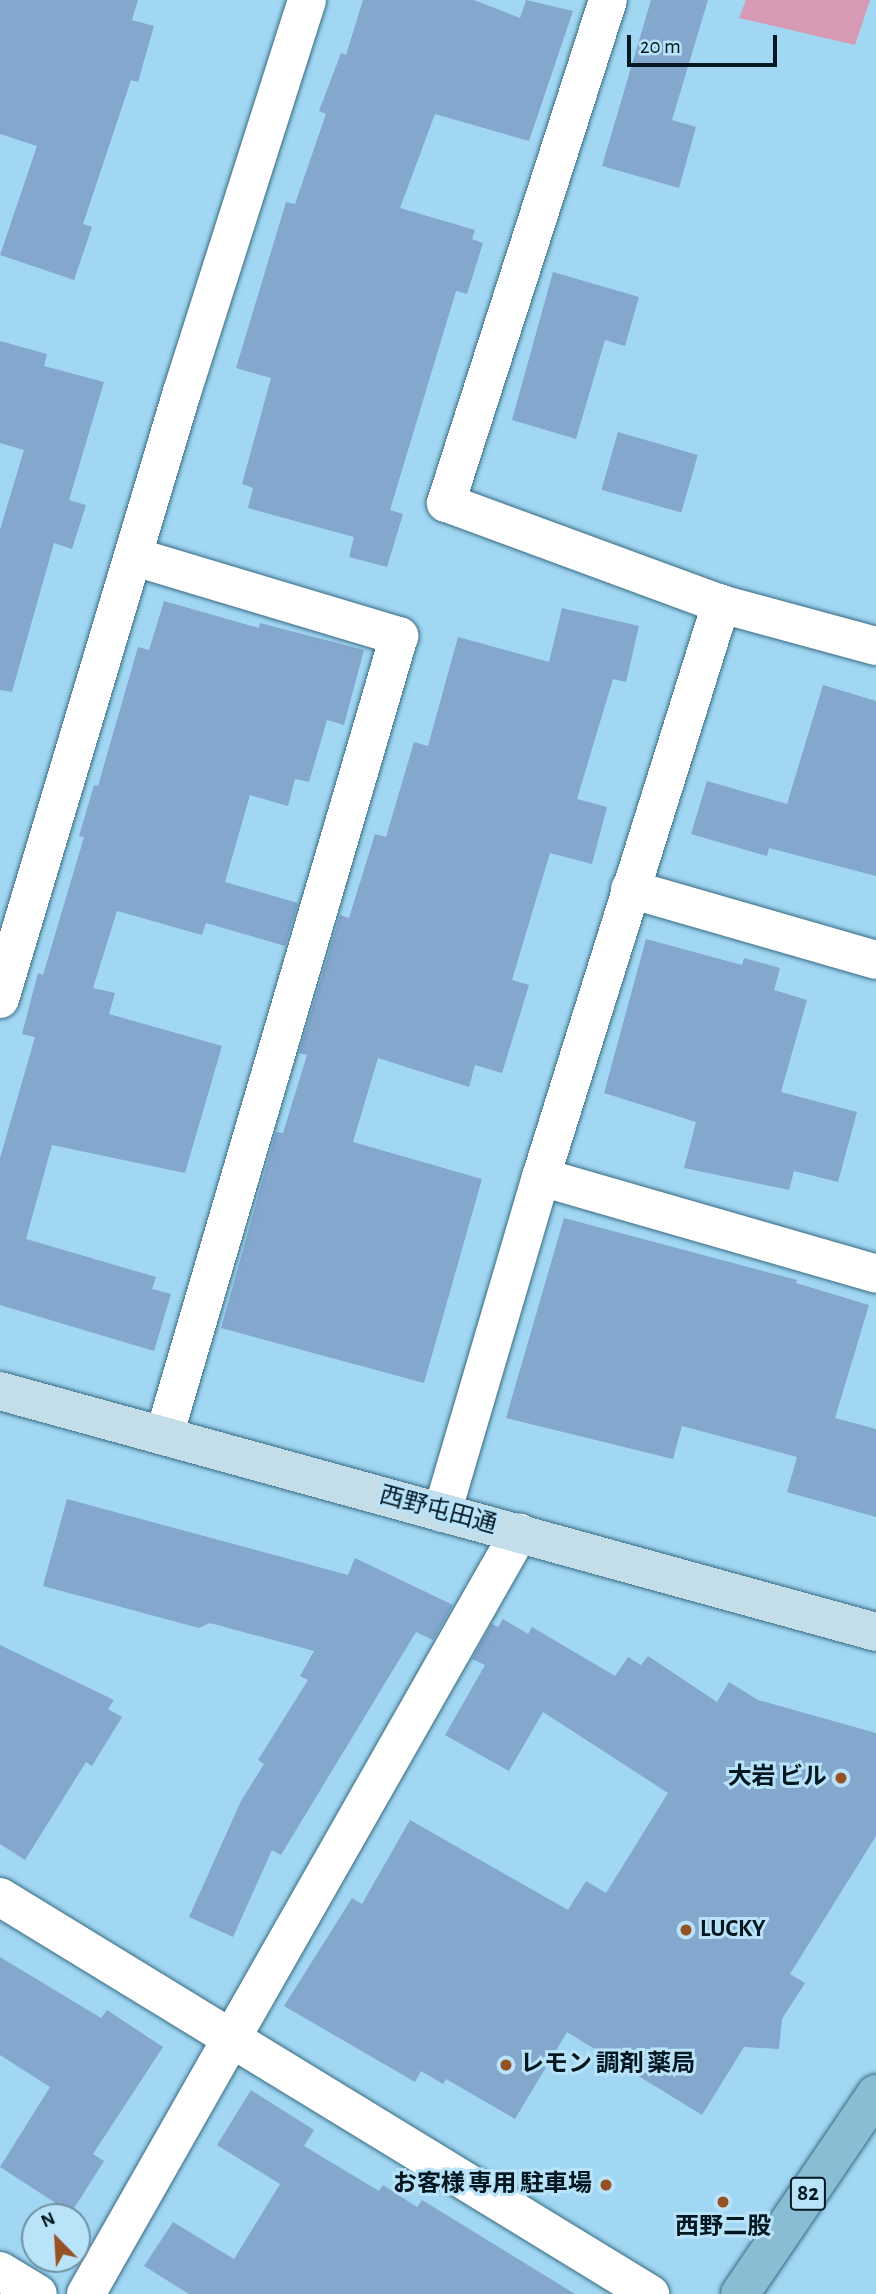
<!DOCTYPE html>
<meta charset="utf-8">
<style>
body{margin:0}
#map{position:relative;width:876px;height:2294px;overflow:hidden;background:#a2d7f3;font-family:"Alegreya Sans","Noto Sans JP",sans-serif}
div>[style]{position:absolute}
.green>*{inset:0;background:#d79ab5}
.building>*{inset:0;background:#84a7cd;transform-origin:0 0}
.roads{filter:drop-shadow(0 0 2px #386b83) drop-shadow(0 0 2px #386b83)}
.street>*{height:38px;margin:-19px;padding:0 19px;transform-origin:19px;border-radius:19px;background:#fff}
.secondary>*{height:38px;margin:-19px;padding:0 19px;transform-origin:19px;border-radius:19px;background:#c4dee9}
.primary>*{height:38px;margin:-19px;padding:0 19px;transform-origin:19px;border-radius:19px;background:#8abdd4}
.dots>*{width:19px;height:19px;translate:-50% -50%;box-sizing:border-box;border:4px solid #b8e3f9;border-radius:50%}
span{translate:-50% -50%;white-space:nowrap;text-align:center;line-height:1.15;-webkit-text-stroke:6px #b8e3f9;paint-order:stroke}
.shield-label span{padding:2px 5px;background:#b8e3f9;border:2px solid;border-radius:5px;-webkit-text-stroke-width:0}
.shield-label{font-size:23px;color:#031721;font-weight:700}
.street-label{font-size:24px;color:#031721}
.poi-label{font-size:24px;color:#031721;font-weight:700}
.right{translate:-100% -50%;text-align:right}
.left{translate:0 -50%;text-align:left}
.north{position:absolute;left:21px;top:2203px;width:70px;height:70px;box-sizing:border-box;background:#b8e3f9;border:2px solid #7091a3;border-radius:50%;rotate:336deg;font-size:19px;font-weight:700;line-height:28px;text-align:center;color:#031721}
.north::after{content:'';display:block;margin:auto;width:24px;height:32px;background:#965125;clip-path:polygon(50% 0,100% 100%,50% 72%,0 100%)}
.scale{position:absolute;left:627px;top:35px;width:150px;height:32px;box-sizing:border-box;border:4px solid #031721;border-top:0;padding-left:9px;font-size:21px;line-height:24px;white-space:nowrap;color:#031721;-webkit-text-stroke:5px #b8e3f9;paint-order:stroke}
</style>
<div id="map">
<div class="green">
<i style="clip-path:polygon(746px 0,870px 0,855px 45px,739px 18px)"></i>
</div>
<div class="building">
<i style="clip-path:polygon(0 0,138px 0,132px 20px,154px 26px,138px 82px,131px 80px,83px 224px,92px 227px,74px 280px,0 255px,37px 146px,0 134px)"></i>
<i style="clip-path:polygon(363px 0,474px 0,520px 18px,526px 0,573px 11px,529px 141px,435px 114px,400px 208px,475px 230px,472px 239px,483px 243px,467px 294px,456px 291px,390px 510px,403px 514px,387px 567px,349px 557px,354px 537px,248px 508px,253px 488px,242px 484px,271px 378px,236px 368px,286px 202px,295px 204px,326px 114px,319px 111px,341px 53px,346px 55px)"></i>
<i style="clip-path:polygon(651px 0,708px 0,672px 120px,696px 127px,679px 188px,602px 166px)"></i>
<i style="clip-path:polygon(553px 272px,639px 297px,625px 346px,605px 340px,576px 439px,512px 420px)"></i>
<i style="clip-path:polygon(0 341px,47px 354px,44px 366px,104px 382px,69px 500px,86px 505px,72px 549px,54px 543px,12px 692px,0 690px,0 530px,24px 450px,0 443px)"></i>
<i style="left:618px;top:432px;width:83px;height:60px;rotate:16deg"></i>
<i style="clip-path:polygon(164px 601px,259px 628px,260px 623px,364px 650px,344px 725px,327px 720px,309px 782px,295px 779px,288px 806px,250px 795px,225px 882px,298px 903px,285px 946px,206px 923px,202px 935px,117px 911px,93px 988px,115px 993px,109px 1014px,222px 1046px,185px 1173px,52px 1145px,26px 1239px,156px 1277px,152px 1289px,171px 1294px,154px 1351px,0 1305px,0 1158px,35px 1037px,22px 1034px,38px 973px,43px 975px,84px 837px,79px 836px,94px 785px,98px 786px,138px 647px,149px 650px)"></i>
<i style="clip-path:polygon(562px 608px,639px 626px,626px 682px,613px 679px,577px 799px,607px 807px,592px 864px,550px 853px,512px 980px,529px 985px,502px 1073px,475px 1065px,469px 1087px,378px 1058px,353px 1142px,482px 1179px,424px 1383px,221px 1328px,276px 1132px,283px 1133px,307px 1055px,299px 1053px,340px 915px,349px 918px,375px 834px,386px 837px,414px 742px,428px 746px,458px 637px,549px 662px)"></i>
<i style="clip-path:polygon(823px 685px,876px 701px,876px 876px,769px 848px,767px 856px,691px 834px,707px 781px,787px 804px)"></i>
<i style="clip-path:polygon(646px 939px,742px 965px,744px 958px,780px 968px,774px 990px,807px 1000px,781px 1092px,857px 1112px,838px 1182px,794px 1171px,789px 1190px,684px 1168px,696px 1122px,604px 1093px)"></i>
<i style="clip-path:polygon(564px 1218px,797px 1280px,796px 1283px,869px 1305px,835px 1418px,876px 1429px,876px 1517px,787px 1492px,797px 1457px,682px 1426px,673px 1459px,506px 1418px)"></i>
<i style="clip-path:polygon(67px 1499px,348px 1575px,355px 1558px,453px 1605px,433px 1640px,416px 1632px,281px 1855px,272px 1850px,233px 1937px,189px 1917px,241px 1801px,264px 1764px,258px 1760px,308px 1680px,300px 1676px,314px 1651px,210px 1623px,199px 1628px,43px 1586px)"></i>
<i style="clip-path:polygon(503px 1619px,528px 1634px,532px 1627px,615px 1676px,628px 1657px,641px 1665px,648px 1656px,717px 1702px,729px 1682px,758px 1700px,876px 1733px,876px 1836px,790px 1974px,805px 1983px,782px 2019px,779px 2049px,744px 2047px,702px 2115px,567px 2032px,515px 2119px,446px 2079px,443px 2084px,421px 2071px,415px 2082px,284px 2006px,352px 1898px,362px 1904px,410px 1820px,568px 1910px,586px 1881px,606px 1893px,668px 1793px,543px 1712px,509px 1771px,445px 1735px,485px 1665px,472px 1659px,492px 1624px,498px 1627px)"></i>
<i style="clip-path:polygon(0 1645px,114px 1700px,108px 1709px,122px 1717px,92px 1766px,86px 1762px,25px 1860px,0 1844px)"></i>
<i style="clip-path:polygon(0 1957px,101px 2018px,107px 2010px,163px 2047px,93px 2154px,104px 2161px,71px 2213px,0 2167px,50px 2087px,0 2055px)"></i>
<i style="clip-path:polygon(251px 2090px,314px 2130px,304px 2146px,379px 2191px,383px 2185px,417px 2207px,422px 2200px,575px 2294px,189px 2294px,144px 2266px,173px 2222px,234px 2259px,280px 2184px,217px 2145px)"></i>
</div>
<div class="roads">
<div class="street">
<i style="left:135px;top:557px;width:276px;rotate:16.7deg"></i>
<i style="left:399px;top:636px;width:834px;rotate:106.37deg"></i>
<i style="left:721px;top:604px;width:161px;rotate:15.2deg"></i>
<i style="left:630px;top:889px;width:256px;rotate:16.1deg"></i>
<i style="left:0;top:999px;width:634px;rotate:-73.31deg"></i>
<i style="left:182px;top:392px;width:411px;rotate:-72.3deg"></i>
<i style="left:541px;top:1177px;width:349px;rotate:16.1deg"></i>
<i style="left:442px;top:1513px;width:350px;rotate:-73.6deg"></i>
<i style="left:541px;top:1177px;width:601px;rotate:-72.56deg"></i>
<i style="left:721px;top:604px;width:293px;rotate:-159.8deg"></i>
<i style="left:446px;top:503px;width:528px;rotate:-72.15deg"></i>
<i style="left:0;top:1897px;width:762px;rotate:31.42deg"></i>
<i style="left:0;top:2271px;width:44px;rotate:31.2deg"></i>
<i style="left:86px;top:2294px;width:876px;rotate:-60.36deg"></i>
</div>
<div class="secondary">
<i style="left:0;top:1391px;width:909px;rotate:15.38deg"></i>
</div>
<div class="primary">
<i style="left:740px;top:2294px;width:242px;rotate:-55.8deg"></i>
</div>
</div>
<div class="dots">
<i style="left:841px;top:1778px;background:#965125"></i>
<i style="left:686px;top:1930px;background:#965125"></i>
<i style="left:506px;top:2065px;background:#965125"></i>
<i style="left:606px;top:2185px;background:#965125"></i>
<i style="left:723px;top:2202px;background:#965125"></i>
</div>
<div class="shield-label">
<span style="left:808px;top:2194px">82</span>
</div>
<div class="street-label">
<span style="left:438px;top:1511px;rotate:15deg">西野屯田通</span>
</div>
<div class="poi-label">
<span class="right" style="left:827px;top:1778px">大岩 ビル</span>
<span class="left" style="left:700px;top:1930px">LUCKY</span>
<span class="left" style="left:520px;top:2065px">レモン 調剤 薬局</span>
<span class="right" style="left:592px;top:2185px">お客様 専用 駐車場</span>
<span style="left:723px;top:2228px">西野二股</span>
</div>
<div class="north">N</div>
<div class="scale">20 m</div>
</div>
